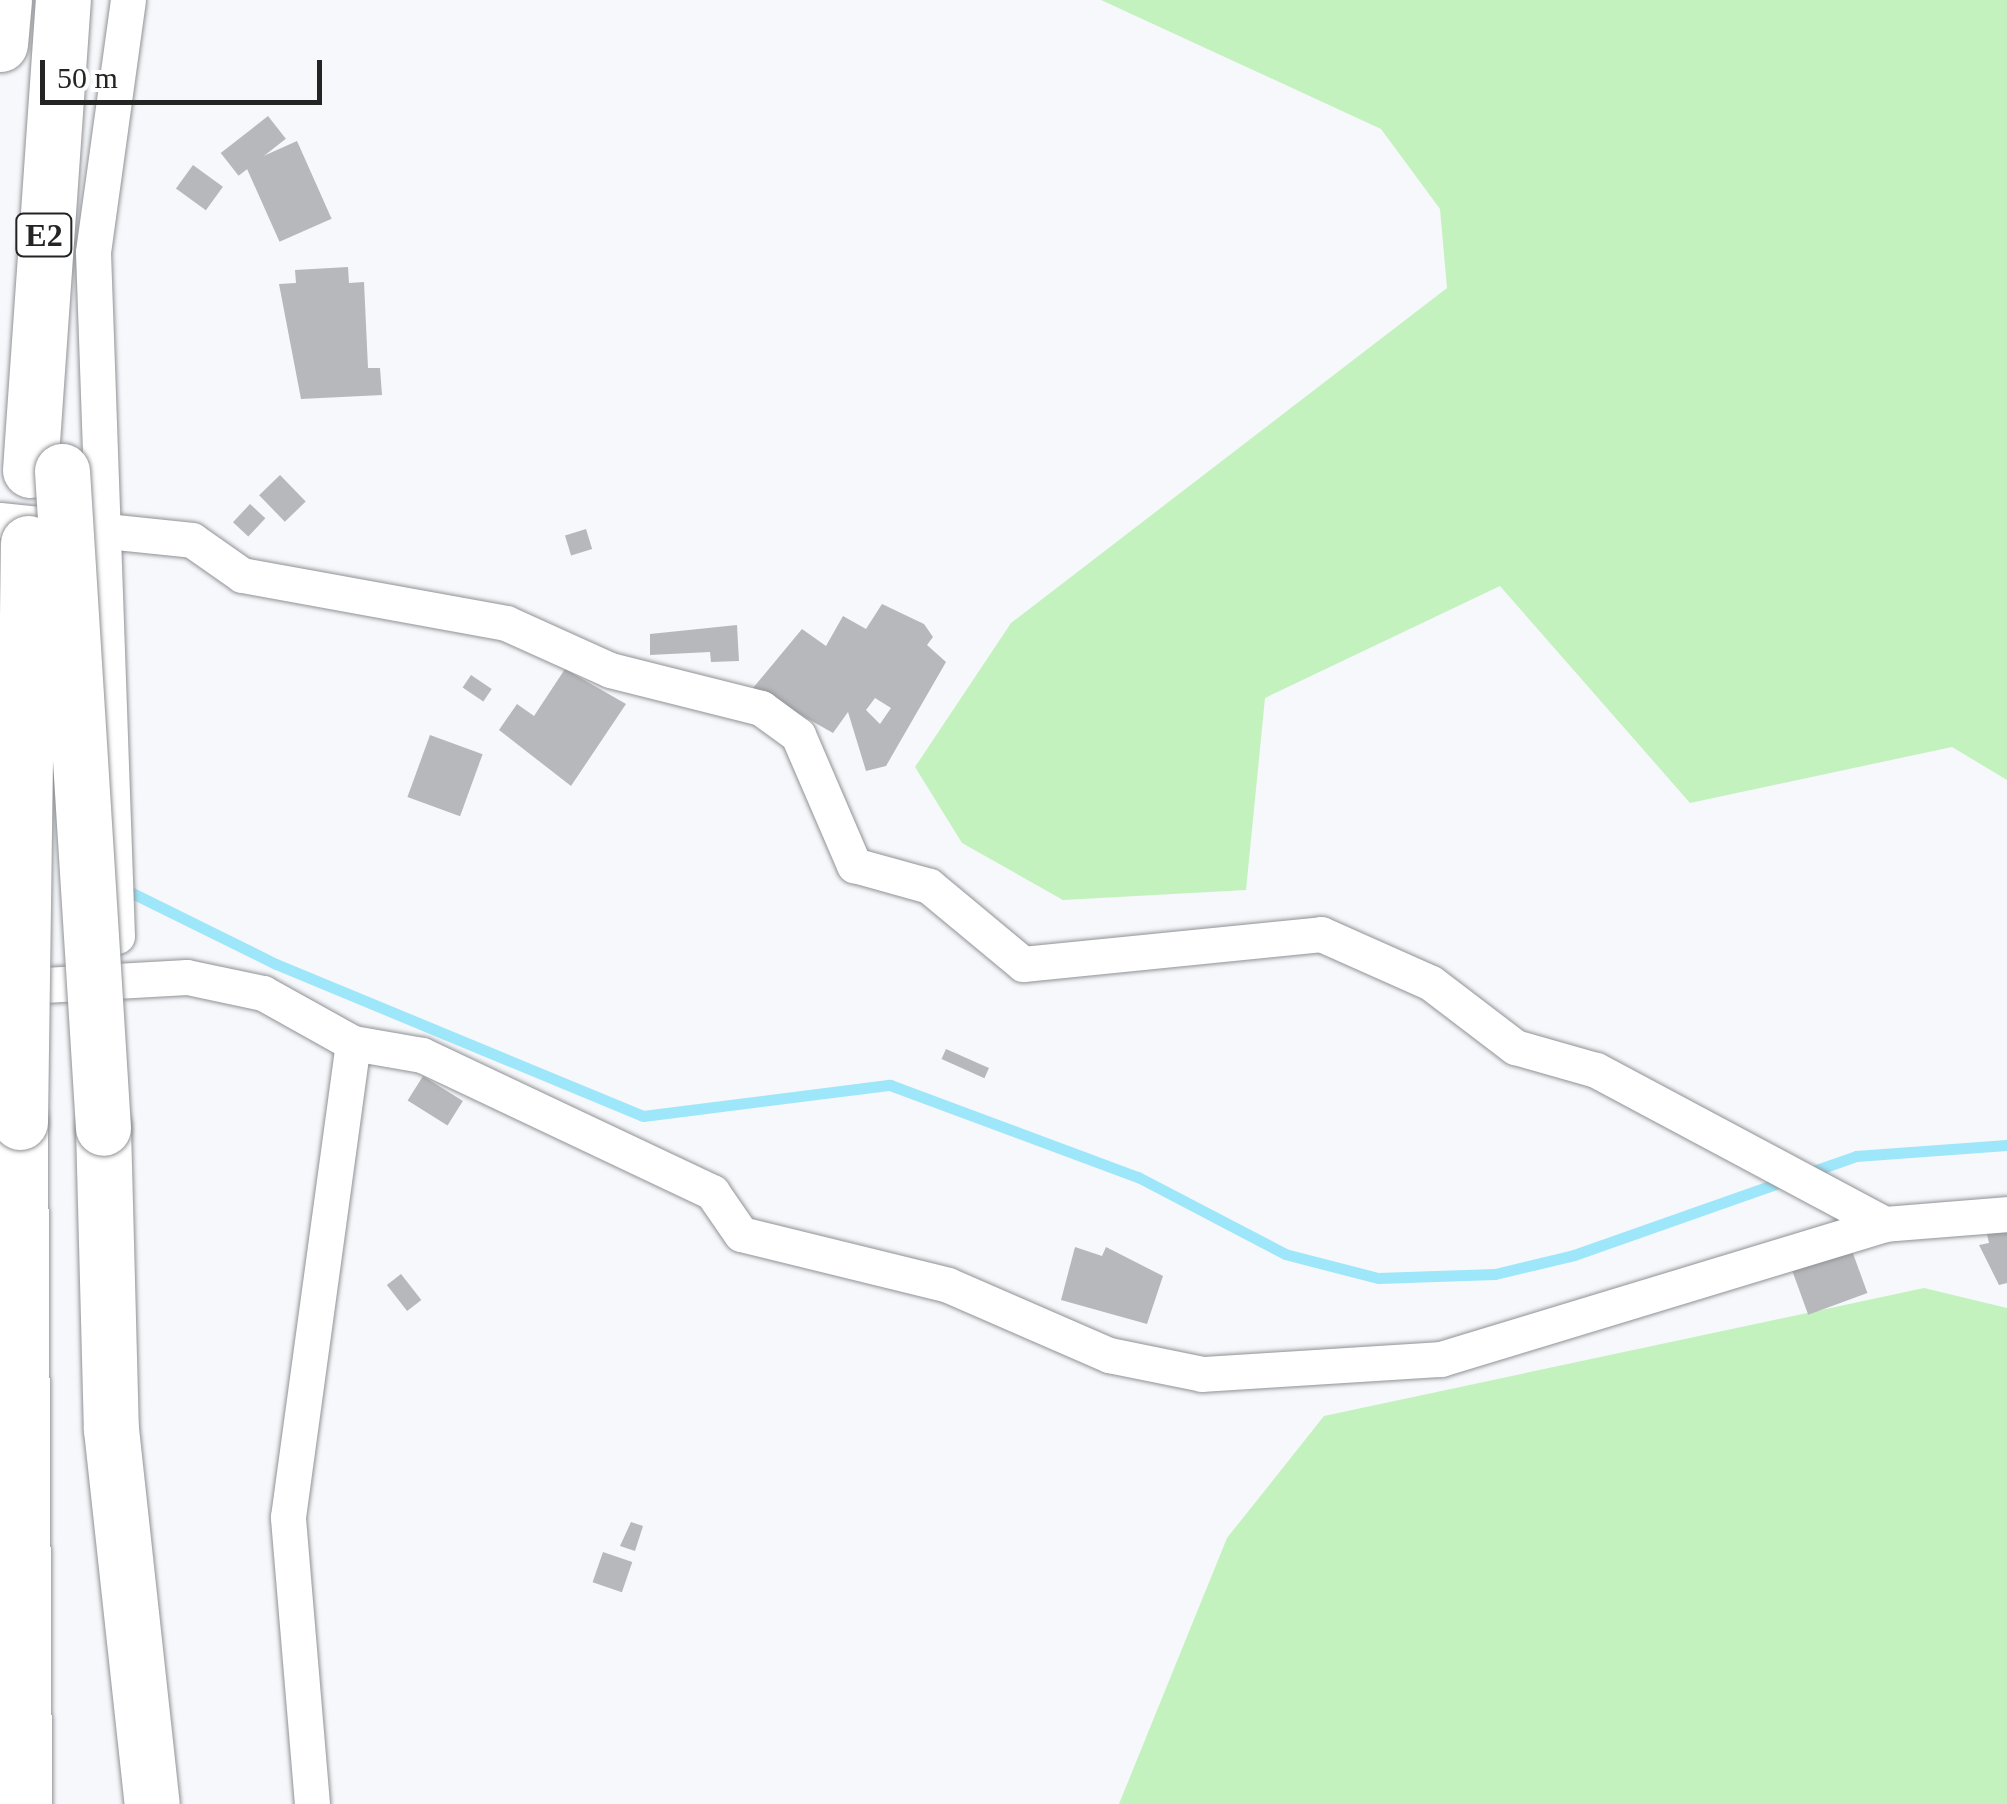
<!DOCTYPE html>
<style>
body{margin:0}
#map{position:relative;width:2007px;height:1804px;overflow:hidden;background:#f6f8fb;font-family:Georgia,serif}
div>[style]{position:absolute}
.green>*{inset:0;background:#c3f2bf}
.stream>*{height:11px;margin:-5.5px;padding:0 5.5px;transform-origin:5.5px;border-radius:5.5px;background:#9ee6f9}
.building>*{inset:0;background:#b6b8bb;transform-origin:0 0}
.roads{filter:drop-shadow(0 0 2px #909295) drop-shadow(0 0 2px #909295)}
.street>*{height:35px;margin:-17.5px;padding:0 17.5px;transform-origin:17.5px;border-radius:17.5px;background:#fff}
.highway>*{height:55px;margin:-27.5px;padding:0 27.5px;transform-origin:27.5px;border-radius:27.5px;background:#fff}
.bridges{filter:drop-shadow(0 0 2px #909295) drop-shadow(0 0 2px #909295)}
.highway-bridge>*{height:55px;margin:-27.5px;padding:0 27.5px;transform-origin:27.5px;border-radius:27.5px;background:#fff}
span{translate:-50% -50%;white-space:nowrap;text-align:center;line-height:1.15;-webkit-text-stroke:10px #fff;paint-order:stroke}
.shield-label span{padding:2px 8px;background:#fff;border:2px solid;border-radius:8px;-webkit-text-stroke-width:0}
.shield-label{font-size:32px;color:#242425;font-weight:700}
.scale{position:absolute;left:40px;top:60px;width:282px;height:45px;box-sizing:border-box;border:5px solid #242425;border-top:0;padding-left:12px;font-size:30px;line-height:35px;white-space:nowrap;color:#242425;-webkit-text-stroke:8px #fff;paint-order:stroke}
</style>
<div id="map">
<div class="green">
<i style="clip-path:polygon(1101px 0,2007px 0,2007px 780px,1952px 747px,1690px 803px,1500px 586px,1265px 698px,1246px 890px,1063px 900px,962px 843px,915px 767px,1011px 623px,1447px 288px,1440px 209px,1381px 129px)"></i>
<i style="clip-path:polygon(1924px 1288px,2007px 1308px,2007px 1804px,1119px 1804px,1227px 1538px,1324px 1416px)"></i>
</div>
<div class="stream">
<i style="left:120px;top:887px;width:174px;rotate:26.3deg"></i>
<i style="left:276px;top:964px;width:397px;rotate:22.5deg"></i>
<i style="left:643px;top:1116px;width:249px;rotate:-7.2deg"></i>
<i style="left:890px;top:1085px;width:265px;rotate:20.4deg"></i>
<i style="left:1138px;top:1177px;width:166px;rotate:27.6deg"></i>
<i style="left:1285px;top:1254px;width:96px;rotate:14.5deg"></i>
<i style="left:1378px;top:1278px;width:117px;rotate:-2deg"></i>
<i style="left:1495px;top:1274px;width:81px;rotate:-13.5deg"></i>
<i style="left:1574px;top:1255px;width:226px;rotate:-19.4deg"></i>
<i style="left:1805px;top:1174px;width:54px;rotate:-19.4deg"></i>
<i style="left:1856px;top:1156px;width:151px;rotate:-4.2deg"></i>
</div>
<div class="building">
<i style="left:268px;top:116px;width:29px;height:60px;rotate:52deg"></i>
<i style="left:297px;top:141px;width:85px;height:57px;rotate:66deg"></i>
<i style="left:193px;top:165px;width:37px;height:29px;rotate:36deg"></i>
<i style="clip-path:polygon(348px 267px,349px 283px,364px 282px,368px 368px,380px 368px,382px 395px,301px 399px,279px 284px,296px 283px,295px 270px)"></i>
<i style="left:280px;top:475px;width:37px;height:29px;rotate:46deg"></i>
<i style="left:250px;top:504px;width:21px;height:25px;rotate:43deg"></i>
<i style="left:586px;top:529px;width:21px;height:22px;rotate:73deg"></i>
<i style="clip-path:polygon(evenodd,882px 604px,924px 624px,933px 637px,927px 645px,946px 662px,886px 766px,866px 771px,848px 712px,833px 733px,753px 688px,802px 629px,826px 646px,843px 616px,866px 629px,882px 604px,875px 698px,891px 708px,880px 724px,866px 710px,875px 698px)"></i>
<i style="clip-path:polygon(737px 625px,739px 661px,711px 662px,710px 652px,650px 655px,650px 634px)"></i>
<i style="clip-path:polygon(565px 669px,626px 704px,571px 786px,499px 730px,517px 704px,534px 716px)"></i>
<i style="left:471px;top:675px;width:25px;height:15px;rotate:34deg"></i>
<i style="left:430px;top:735px;width:56px;height:66px;rotate:20deg"></i>
<i style="left:946px;top:1049px;width:47px;height:11px;rotate:24deg"></i>
<i style="left:423px;top:1076px;width:47px;height:29px;rotate:32deg"></i>
<i style="clip-path:polygon(2007px 1225px,2007px 1283px,1999px 1285px,1979px 1245px,1989px 1243px,1986px 1230px)"></i>
<i style="clip-path:polygon(1075px 1247px,1102px 1256px,1106px 1247px,1163px 1276px,1147px 1324px,1061px 1300px)"></i>
<i style="left:1851px;top:1248px;width:48px;height:63px;rotate:70deg"></i>
<i style="left:401px;top:1274px;width:33px;height:18px;rotate:52deg"></i>
<i style="clip-path:polygon(631px 1522px,643px 1526px,635px 1551px,620px 1546px)"></i>
<i style="left:603px;top:1552px;width:31px;height:32px;rotate:19deg"></i>
</div>
<div class="roads">
<div class="street">
<i style="left:0;top:520px;width:193px;rotate:5.9deg"></i>
<i style="left:192px;top:540px;width:61px;rotate:35deg"></i>
<i style="left:242px;top:575px;width:268px;rotate:10.3deg"></i>
<i style="left:506px;top:623px;width:114px;rotate:24.3deg"></i>
<i style="left:610px;top:670px;width:156px;rotate:14.1deg"></i>
<i style="left:761px;top:708px;width:46px;rotate:36.1deg"></i>
<i style="left:798px;top:735px;width:142px;rotate:66.7deg"></i>
<i style="left:854px;top:865px;width:78px;rotate:15.6deg"></i>
<i style="left:929px;top:886px;width:122px;rotate:39.7deg"></i>
<i style="left:1023px;top:964px;width:300px;rotate:-5.7deg"></i>
<i style="left:1321px;top:934px;width:120px;rotate:24deg"></i>
<i style="left:1431px;top:983px;width:106px;rotate:37.3deg"></i>
<i style="left:1515px;top:1047px;width:84px;rotate:15.9deg"></i>
<i style="left:1596px;top:1070px;width:327px;rotate:28.1deg"></i>
<i style="left:117px;top:936px;width:684px;rotate:-92.01deg"></i>
<i style="left:93px;top:252px;width:254px;rotate:-82.1deg"></i>
<i style="left:5px;top:966px;width:43px;rotate:26deg"></i>
<i style="left:44px;top:985px;width:143px;rotate:-3.2deg"></i>
<i style="left:187px;top:977px;width:78px;rotate:11.9deg"></i>
<i style="left:263px;top:993px;width:103px;rotate:29.1deg"></i>
<i style="left:353px;top:1043px;width:70px;rotate:9.9deg"></i>
<i style="left:422px;top:1055px;width:321px;rotate:25.3deg"></i>
<i style="left:712px;top:1192px;width:51px;rotate:55.4deg"></i>
<i style="left:741px;top:1234px;width:213px;rotate:13.8deg"></i>
<i style="left:948px;top:1285px;width:176px;rotate:23.5deg"></i>
<i style="left:1109px;top:1355px;width:95px;rotate:11.5deg"></i>
<i style="left:1202px;top:1374px;width:239px;rotate:-3.6deg"></i>
<i style="left:1441px;top:1359px;width:463px;rotate:-16.9deg"></i>
<i style="left:1884px;top:1224px;width:123px;rotate:-4.6deg"></i>
<i style="left:312px;top:1804px;width:288px;rotate:-94.8deg"></i>
<i style="left:288px;top:1517px;width:478px;rotate:-82.2deg"></i>
</div>
<div class="highway">
<i style="left:0;top:44px;width:44px;rotate:-84.8deg"></i>
<i style="left:30px;top:470px;width:471px;rotate:-86deg"></i>
<i style="left:20px;top:1122px;width:682px;rotate:89.66deg"></i>
<i style="left:103px;top:1128px;width:301px;rotate:88.5deg"></i>
<i style="left:111px;top:1429px;width:377px;rotate:83.8deg"></i>
</div>
</div>
<div class="bridges">
<div class="highway-bridge">
<i style="left:62px;top:471px;width:658px;rotate:86.43deg"></i>
<i style="left:20px;top:1122px;width:579px;rotate:-89.21deg"></i>
</div>
</div>
<div class="shield-label">
<span style="left:44px;top:235px">E2</span>
</div>
<div class="scale">50 m</div>
</div>
